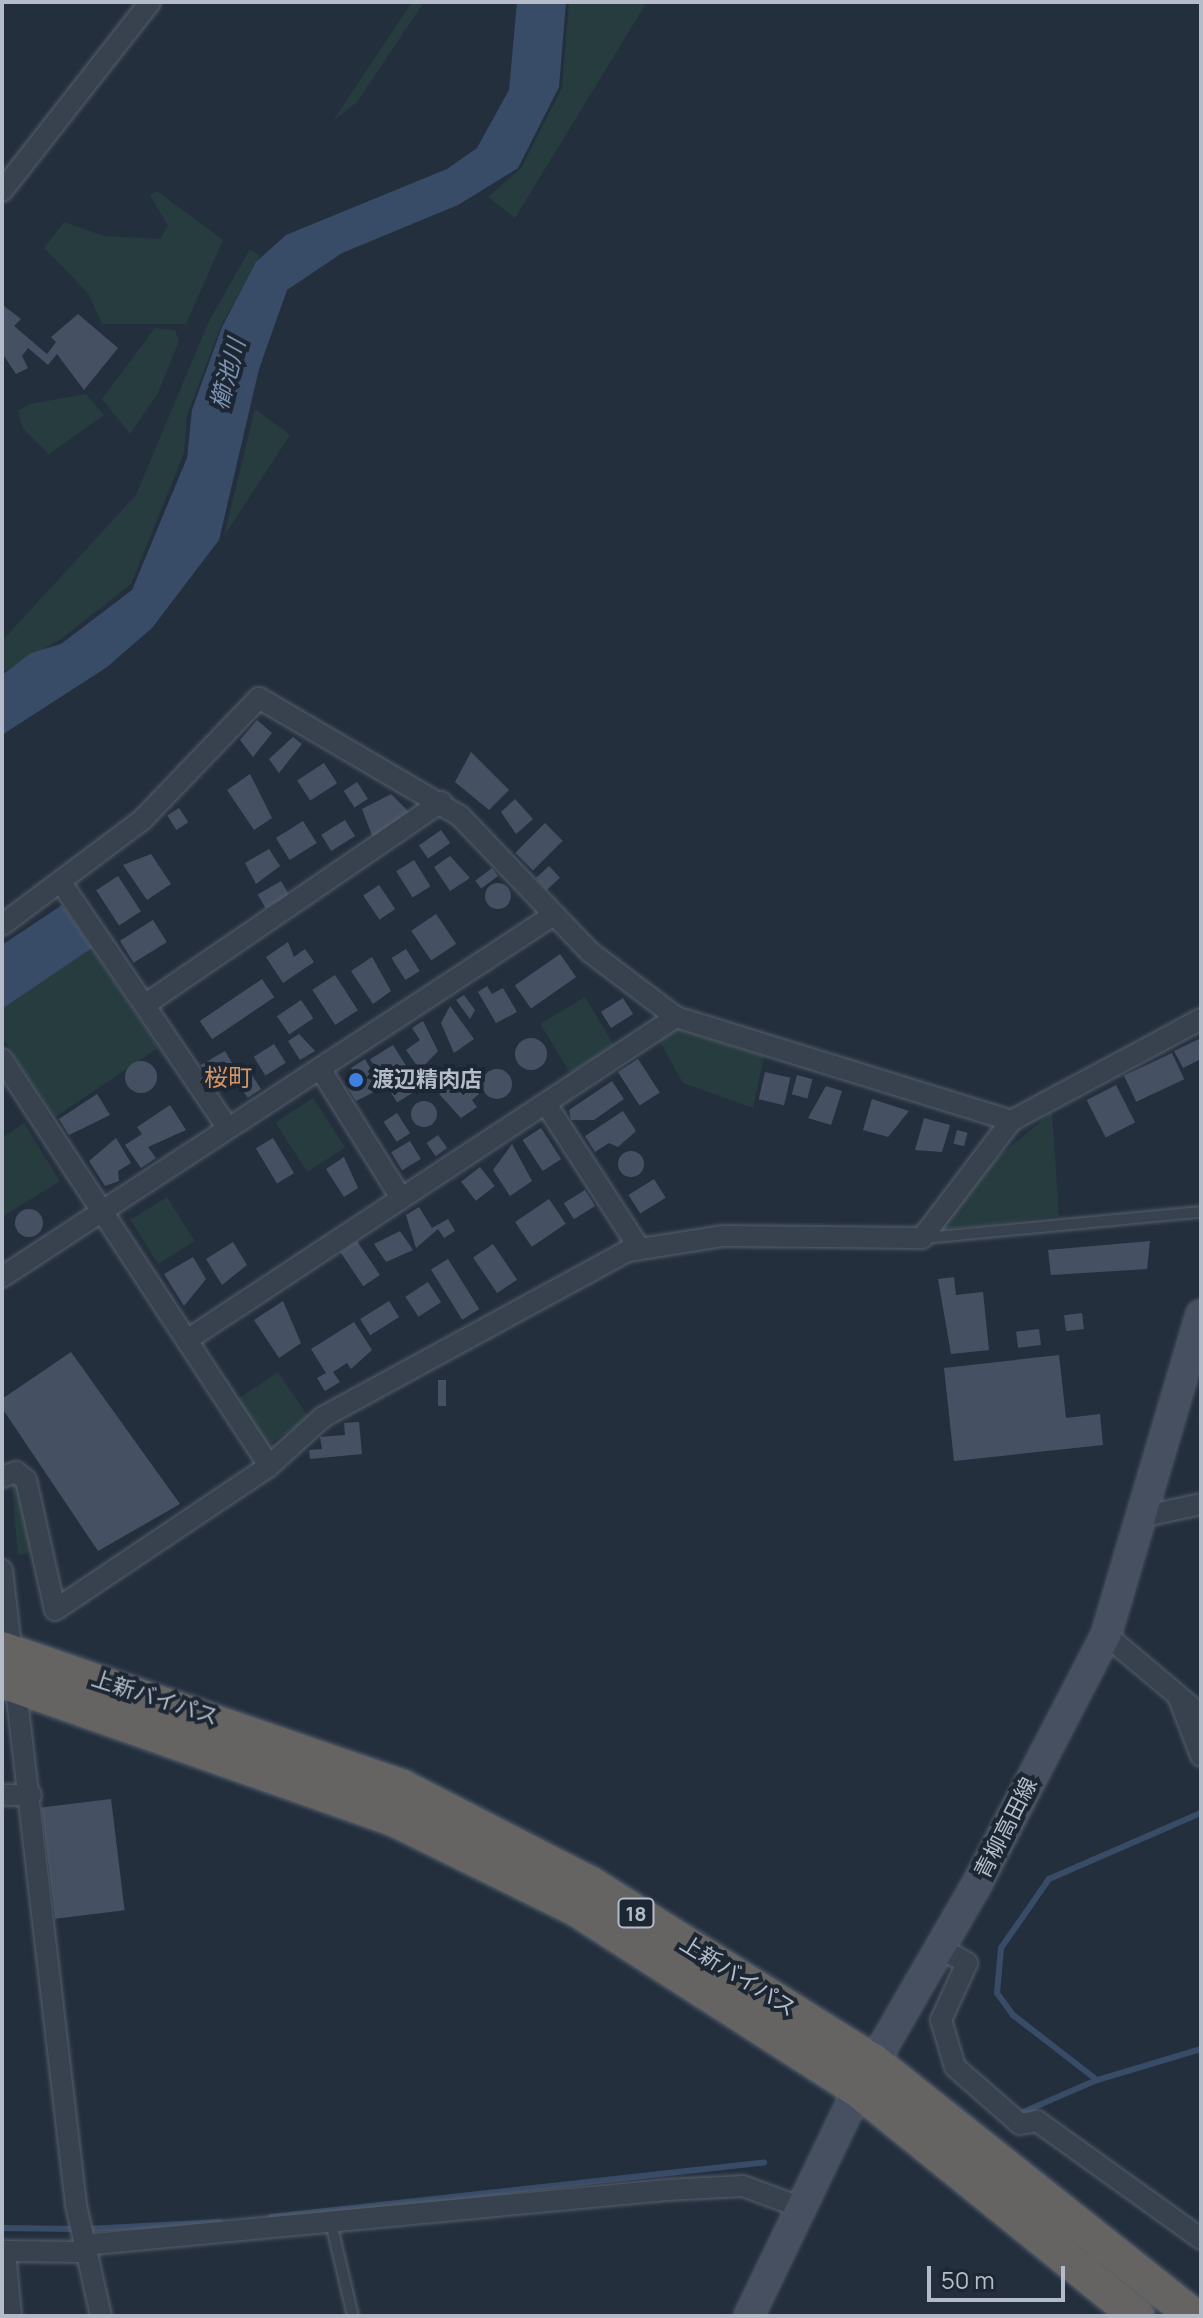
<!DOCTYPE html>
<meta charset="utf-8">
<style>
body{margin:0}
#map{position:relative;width:1203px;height:2318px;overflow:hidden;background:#242f3e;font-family:Manrope,"Noto Sans JP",sans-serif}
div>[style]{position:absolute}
.green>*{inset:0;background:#263c3f;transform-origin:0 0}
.water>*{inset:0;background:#394c67}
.stream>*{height:6px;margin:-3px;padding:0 3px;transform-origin:3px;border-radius:3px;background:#394c67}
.building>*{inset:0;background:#455162;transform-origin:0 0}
.round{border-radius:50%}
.roads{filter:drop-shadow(0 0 2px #565f6c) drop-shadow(0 0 2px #565f6c)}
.service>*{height:10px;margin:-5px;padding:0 5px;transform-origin:5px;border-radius:5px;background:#38414e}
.minor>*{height:20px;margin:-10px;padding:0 10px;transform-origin:10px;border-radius:10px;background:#38414e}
.secondary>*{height:28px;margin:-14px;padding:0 14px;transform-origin:14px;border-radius:14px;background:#465061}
.trunk>*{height:34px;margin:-17px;padding:0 17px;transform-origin:17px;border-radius:17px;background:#656462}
.dots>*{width:22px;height:22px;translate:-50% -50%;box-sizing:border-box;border:4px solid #1d2633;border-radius:50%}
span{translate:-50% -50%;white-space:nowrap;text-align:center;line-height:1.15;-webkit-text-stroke:8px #1d2633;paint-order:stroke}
.shield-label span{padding:2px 6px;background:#1d2633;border:2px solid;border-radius:6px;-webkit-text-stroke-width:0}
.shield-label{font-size:20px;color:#b4bcc9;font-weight:700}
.poi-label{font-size:22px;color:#b4bcc9;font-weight:700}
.left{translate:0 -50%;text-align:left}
.street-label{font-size:22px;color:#b4bcc9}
.water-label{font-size:24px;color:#7c92b1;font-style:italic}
.neighbourhood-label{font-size:24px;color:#d59563}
.frame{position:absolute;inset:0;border:4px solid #b4bcc9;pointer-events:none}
.scale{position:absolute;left:927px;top:2266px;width:138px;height:36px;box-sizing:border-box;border:4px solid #b4bcc9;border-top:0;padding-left:10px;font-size:24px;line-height:28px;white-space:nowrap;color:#b4bcc9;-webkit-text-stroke:6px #1d2633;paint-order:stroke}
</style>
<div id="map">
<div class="green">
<i style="clip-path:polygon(412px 2px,424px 2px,357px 102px,333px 121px)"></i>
<i style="clip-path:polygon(569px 2px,647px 2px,515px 218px,488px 197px,521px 168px,562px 88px)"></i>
<i style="clip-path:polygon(157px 191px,223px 240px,186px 324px,102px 324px,88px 293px,44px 248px,64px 222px,104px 236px,160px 239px,168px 226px,150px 195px)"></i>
<i style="clip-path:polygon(250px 249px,260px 256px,221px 326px,187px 415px,184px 453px,131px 584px,61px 639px,2px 673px,2px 641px,136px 495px,209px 321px)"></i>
<i style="clip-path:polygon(155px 328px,175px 330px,179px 341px,158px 393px,130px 434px,102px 399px)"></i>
<i style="clip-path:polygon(86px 394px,104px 415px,49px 454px,23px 429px,18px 411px,30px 404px)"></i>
<i style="clip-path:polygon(255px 409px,290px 435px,224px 536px)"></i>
<i style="clip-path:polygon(92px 948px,158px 1048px,55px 1117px,2px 1037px,2px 1009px)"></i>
<i style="left:585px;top:997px;width:57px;height:52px;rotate:59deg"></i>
<i style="clip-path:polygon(672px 1027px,764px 1056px,753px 1108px,683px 1083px,659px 1040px)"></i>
<i style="left:313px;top:1098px;width:59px;height:45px;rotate:57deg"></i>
<i style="clip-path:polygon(1052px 1112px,1059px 1216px,937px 1230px,993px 1161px)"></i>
<i style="clip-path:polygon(24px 1123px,60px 1181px,2px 1217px,2px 1138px)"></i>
<i style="left:167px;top:1197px;width:52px;height:43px;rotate:58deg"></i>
<i style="left:278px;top:1372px;width:55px;height:49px;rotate:56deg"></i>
<i style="clip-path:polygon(16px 1474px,35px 1552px,18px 1555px,11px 1475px)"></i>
</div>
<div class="water">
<i style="clip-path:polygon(517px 2px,566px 2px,559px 87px,518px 168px,458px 205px,342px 253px,287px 290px,259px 369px,219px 540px,152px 628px,107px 667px,2px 735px,2px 675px,31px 653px,61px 644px,132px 590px,187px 458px,192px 410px,222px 327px,256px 262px,286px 235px,447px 169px,477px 148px,509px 90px)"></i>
<i style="clip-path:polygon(62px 905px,92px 948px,2px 1009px,2px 945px)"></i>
</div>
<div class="stream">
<i style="left:1097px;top:2080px;width:106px;rotate:-142.3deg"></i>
<i style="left:1013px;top:2015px;width:27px;rotate:-126deg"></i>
<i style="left:997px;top:1993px;width:45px;rotate:-84.9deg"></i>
<i style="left:1001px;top:1948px;width:84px;rotate:-55.2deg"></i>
<i style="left:1049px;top:1879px;width:166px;rotate:-23.5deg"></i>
<i style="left:1023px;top:2112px;width:81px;rotate:-23.4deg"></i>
<i style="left:1097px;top:2080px;width:109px;rotate:-16.6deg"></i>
<i style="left:271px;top:2217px;width:496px;rotate:-6.3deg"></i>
<i style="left:2px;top:2228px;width:74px;rotate:0.8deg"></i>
<i style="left:87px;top:2229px;width:133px;rotate:-3deg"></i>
</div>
<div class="building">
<i style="clip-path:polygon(4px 306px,21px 319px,14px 326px,47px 354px,56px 342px,51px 337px,78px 314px,118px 348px,84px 390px,57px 354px,48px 365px,28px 348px,22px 356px,28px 368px,16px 374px,2px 353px)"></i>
<i style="clip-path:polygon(257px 720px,272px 733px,253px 757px,240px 740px)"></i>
<i style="clip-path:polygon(293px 737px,302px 744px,279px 773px,269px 759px)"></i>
<i style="clip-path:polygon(471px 752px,509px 790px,489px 810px,455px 782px)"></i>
<i style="left:324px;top:763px;width:24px;height:32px;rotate:57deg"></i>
<i style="clip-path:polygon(250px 774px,272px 818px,254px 830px,227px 790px)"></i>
<i style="left:357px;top:782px;width:20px;height:16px;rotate:57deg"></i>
<i style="clip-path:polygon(391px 794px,411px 814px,373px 838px,362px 809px)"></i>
<i style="clip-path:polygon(515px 799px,533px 819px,516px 834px,501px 812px)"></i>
<i style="left:179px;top:808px;width:17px;height:14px;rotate:57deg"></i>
<i style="left:345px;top:820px;width:19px;height:28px;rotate:58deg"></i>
<i style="left:303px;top:821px;width:26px;height:32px;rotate:58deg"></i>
<i style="left:545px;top:823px;width:25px;height:42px;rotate:45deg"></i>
<i style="left:441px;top:830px;width:16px;height:27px;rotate:55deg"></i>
<i style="clip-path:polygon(269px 849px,280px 866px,256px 884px,245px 863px)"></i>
<i style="clip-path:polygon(151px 854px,171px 884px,147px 900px,123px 865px)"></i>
<i style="clip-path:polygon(450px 856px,470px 878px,450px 891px,434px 867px)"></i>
<i style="left:414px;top:860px;width:31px;height:21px;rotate:58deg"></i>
<i style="left:549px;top:866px;width:16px;height:18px;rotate:47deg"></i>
<i style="left:492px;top:868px;width:10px;height:21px;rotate:53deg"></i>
<i style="left:118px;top:876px;width:42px;height:26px;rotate:57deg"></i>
<i style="left:281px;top:881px;width:16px;height:27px;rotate:60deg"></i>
<i class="round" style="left:485px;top:883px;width:26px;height:26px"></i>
<i style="left:379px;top:885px;width:29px;height:19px;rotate:56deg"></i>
<i style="left:436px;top:914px;width:36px;height:30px;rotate:56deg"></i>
<i style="left:153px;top:920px;width:26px;height:39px;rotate:58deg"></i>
<i style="clip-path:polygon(288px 942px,294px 957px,305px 949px,314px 962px,283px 983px,266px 957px)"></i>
<i style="left:406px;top:949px;width:26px;height:17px;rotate:58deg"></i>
<i style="left:560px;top:954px;width:28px;height:55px;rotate:55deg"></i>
<i style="clip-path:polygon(372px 957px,391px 991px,373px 1004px,351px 971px)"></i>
<i style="left:335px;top:975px;width:42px;height:27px;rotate:57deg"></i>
<i style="left:262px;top:979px;width:22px;height:75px;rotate:56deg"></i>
<i style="clip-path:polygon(487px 986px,492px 994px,503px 988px,517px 1012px,496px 1023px,478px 992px)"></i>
<i style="clip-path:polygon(464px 995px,475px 1010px,470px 1019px,456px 1000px)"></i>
<i style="left:623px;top:998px;width:19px;height:26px;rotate:58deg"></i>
<i style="left:301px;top:1000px;width:22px;height:29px;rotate:56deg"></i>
<i style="clip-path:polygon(450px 1006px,474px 1039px,454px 1053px,441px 1023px)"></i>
<i style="clip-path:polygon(423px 1021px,438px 1051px,420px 1070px,406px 1050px,420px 1040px,412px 1028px)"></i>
<i style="clip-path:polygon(299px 1034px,315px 1051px,300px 1060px,288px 1041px)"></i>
<i class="round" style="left:515px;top:1038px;width:32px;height:32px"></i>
<i style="clip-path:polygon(1201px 1038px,1201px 1059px,1183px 1068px,1174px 1051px)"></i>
<i style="left:274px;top:1044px;width:22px;height:24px;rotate:58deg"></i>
<i style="left:393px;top:1045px;width:51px;height:27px;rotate:58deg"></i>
<i style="left:225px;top:1051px;width:24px;height:28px;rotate:60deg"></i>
<i style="left:1172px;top:1053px;width:29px;height:53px;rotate:65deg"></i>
<i style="clip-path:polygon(365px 1059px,382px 1088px,356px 1101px,347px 1087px,358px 1080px,351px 1068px)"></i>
<i style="left:638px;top:1059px;width:40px;height:24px;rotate:57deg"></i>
<i class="round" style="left:125px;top:1061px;width:32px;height:32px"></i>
<i class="round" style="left:482px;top:1069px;width:30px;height:30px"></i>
<i style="left:765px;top:1072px;width:26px;height:28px;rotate:13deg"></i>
<i style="left:251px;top:1074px;width:18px;height:16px;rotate:56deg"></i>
<i style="left:797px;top:1075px;width:16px;height:20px;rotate:15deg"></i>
<i style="clip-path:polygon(467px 1076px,479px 1094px,472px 1100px,477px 1107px,461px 1118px,439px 1094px)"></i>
<i style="clip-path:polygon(612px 1081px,624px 1099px,594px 1120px,571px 1120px,569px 1110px)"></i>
<i style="left:1116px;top:1085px;width:42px;height:33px;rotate:63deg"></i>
<i style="clip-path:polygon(826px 1086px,842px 1091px,831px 1125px,808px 1118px)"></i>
<i style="clip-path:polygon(97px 1094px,110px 1115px,69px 1135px,59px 1119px)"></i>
<i style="clip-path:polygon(872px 1099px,909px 1111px,888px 1137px,863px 1130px)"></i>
<i class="round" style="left:411px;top:1101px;width:26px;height:26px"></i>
<i style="clip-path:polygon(170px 1105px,186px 1130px,148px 1147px,156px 1158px,141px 1168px,125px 1145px,142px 1134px,137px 1127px)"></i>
<i style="clip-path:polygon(623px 1111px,636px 1131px,618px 1147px,609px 1143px,595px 1152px,585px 1136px)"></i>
<i style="left:397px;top:1113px;width:24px;height:16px;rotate:57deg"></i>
<i style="clip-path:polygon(924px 1118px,950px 1125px,942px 1152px,915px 1150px)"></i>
<i style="left:541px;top:1128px;width:37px;height:22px;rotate:57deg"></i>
<i style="left:957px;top:1130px;width:11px;height:14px;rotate:15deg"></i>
<i style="left:438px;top:1135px;width:16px;height:14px;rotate:55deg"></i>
<i style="clip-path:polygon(116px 1138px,131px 1163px,118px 1171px,119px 1181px,105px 1186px,89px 1161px)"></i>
<i style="left:273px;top:1138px;width:41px;height:20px;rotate:59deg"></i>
<i style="left:410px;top:1141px;width:21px;height:22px;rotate:59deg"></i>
<i style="clip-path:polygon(512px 1144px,532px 1181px,510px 1196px,493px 1170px)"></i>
<i class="round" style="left:618px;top:1151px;width:26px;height:26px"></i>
<i style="clip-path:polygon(344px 1157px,358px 1188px,344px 1197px,326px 1169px)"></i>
<i style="left:480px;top:1167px;width:24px;height:24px;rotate:52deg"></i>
<i style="left:654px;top:1179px;width:22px;height:30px;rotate:58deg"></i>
<i style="left:585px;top:1190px;width:19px;height:25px;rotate:58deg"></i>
<i style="left:549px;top:1199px;width:30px;height:41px;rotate:56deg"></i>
<i style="clip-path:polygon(419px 1207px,432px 1228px,448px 1219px,455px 1231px,444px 1238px,438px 1229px,416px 1248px,406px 1215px)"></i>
<i class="round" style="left:15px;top:1209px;width:28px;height:28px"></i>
<i style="clip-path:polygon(400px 1231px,413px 1250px,386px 1262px,374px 1244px)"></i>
<i style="left:357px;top:1241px;width:41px;height:20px;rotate:56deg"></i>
<i style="clip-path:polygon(1150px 1241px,1147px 1269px,1051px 1275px,1048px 1250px)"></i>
<i style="clip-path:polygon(233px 1242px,247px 1265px,222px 1285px,206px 1259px)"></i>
<i style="left:493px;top:1244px;width:43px;height:24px;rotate:56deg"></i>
<i style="clip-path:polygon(193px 1257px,206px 1279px,184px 1306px,164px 1274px)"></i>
<i style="left:448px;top:1259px;width:59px;height:20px;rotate:58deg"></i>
<i style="clip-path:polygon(954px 1277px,956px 1295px,983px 1292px,989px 1350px,951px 1354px,938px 1279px)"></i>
<i style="left:428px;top:1282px;width:24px;height:27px;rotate:57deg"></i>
<i style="clip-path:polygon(283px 1301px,301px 1343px,279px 1358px,254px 1320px)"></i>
<i style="left:389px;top:1301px;width:19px;height:34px;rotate:58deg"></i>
<i style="left:1082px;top:1313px;width:16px;height:18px;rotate:83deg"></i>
<i style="clip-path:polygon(354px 1322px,372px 1350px,351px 1369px,347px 1363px,333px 1372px,340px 1382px,325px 1391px,317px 1378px,326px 1373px,311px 1349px)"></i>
<i style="left:1039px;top:1329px;width:16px;height:23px;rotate:83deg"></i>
<i style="clip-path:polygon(71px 1352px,180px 1504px,98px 1551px,2px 1408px,2px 1399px)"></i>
<i style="clip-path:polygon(1059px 1355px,1066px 1418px,1100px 1414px,1103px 1445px,954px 1461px,944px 1368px)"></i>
<i style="left:438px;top:1380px;width:8px;height:26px"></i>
<i style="clip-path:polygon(359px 1422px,362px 1454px,310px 1459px,309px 1450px,322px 1449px,320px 1437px,345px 1435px,344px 1423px)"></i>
<i style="left:111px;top:1799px;width:112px;height:70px;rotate:83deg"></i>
</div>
<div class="roads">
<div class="service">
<i style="left:924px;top:1238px;width:278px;rotate:-5.4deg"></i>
<i style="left:331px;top:2223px;width:96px;rotate:76.7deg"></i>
</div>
<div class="minor">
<i style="left:2px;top:191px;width:240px;rotate:-51.9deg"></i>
<i style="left:62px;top:884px;width:295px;rotate:55.8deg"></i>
<i style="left:2px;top:925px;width:175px;rotate:-36.9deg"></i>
<i style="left:142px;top:820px;width:169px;rotate:-46.2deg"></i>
<i style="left:259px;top:698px;width:233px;rotate:30.4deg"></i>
<i style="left:460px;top:816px;width:188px;rotate:46.3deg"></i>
<i style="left:590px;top:952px;width:108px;rotate:37.1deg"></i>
<i style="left:676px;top:1017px;width:351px;rotate:17.2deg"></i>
<i style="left:1011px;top:1121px;width:216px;rotate:-28.2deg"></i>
<i style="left:146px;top:1004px;width:358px;rotate:-34.4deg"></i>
<i style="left:2px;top:1059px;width:487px;rotate:56.7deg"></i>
<i style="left:321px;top:1070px;width:151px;rotate:58deg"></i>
<i style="left:546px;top:1104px;width:169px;rotate:57.1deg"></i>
<i style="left:2px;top:1277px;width:658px;rotate:-33.28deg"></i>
<i style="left:187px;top:1340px;width:586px;rotate:-33.45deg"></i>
<i style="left:2px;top:1477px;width:15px;rotate:-20deg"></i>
<i style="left:16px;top:1472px;width:13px;rotate:39deg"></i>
<i style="left:26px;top:1480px;width:133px;rotate:77.4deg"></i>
<i style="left:55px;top:1610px;width:258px;rotate:-33.9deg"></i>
<i style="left:269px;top:1466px;width:73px;rotate:-42.2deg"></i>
<i style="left:323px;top:1417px;width:347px;rotate:-28.6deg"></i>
<i style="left:628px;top:1251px;width:97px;rotate:-8.9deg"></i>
<i style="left:724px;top:1236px;width:198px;rotate:0.6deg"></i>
<i style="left:922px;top:1238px;width:147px;rotate:-52.7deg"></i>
<i style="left:1141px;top:1517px;width:61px;rotate:-12.2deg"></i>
<i style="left:2px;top:1570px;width:639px;rotate:83.35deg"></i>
<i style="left:76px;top:2205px;width:114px;rotate:77.3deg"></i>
<i style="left:1106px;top:1635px;width:124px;rotate:40.1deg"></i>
<i style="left:1178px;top:1696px;width:64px;rotate:69deg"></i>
<i style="left:2px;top:1795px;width:29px"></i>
<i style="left:940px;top:1948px;width:31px;rotate:29deg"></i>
<i style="left:967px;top:1963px;width:63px;rotate:114.5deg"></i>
<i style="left:941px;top:2020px;width:49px;rotate:73.4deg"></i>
<i style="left:955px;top:2067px;width:86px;rotate:41.2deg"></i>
<i style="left:1020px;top:2124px;width:17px;rotate:-10deg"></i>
<i style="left:1037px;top:2121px;width:202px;rotate:35.7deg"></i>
<i style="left:83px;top:2245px;width:586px;rotate:-5.39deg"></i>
<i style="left:666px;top:2190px;width:77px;rotate:-3deg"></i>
<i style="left:743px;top:2186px;width:63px;rotate:20.4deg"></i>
<i style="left:2px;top:2251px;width:84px;rotate:0.7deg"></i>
<i style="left:5px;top:2251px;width:65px;rotate:84.7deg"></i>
</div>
<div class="secondary">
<i style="left:749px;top:2316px;width:251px;rotate:-64.3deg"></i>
<i style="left:858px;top:2090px;width:236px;rotate:-60deg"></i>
<i style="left:976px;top:1886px;width:283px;rotate:-62.6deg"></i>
<i style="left:1106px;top:1635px;width:334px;rotate:-73.5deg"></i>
</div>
<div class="trunk">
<i style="left:2px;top:1649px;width:423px;rotate:19deg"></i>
<i style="left:402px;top:1787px;width:210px;rotate:27.2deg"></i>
<i style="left:589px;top:1883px;width:335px;rotate:32.1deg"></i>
<i style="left:873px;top:2061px;width:410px;rotate:38.5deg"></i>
<i style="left:2px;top:1681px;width:418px;rotate:19.4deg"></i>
<i style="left:396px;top:1820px;width:201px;rotate:26.3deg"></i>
<i style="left:576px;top:1909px;width:335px;rotate:32.7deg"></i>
<i style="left:858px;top:2090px;width:359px;rotate:39deg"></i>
</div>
</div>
<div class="dots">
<i style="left:356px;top:1080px;background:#3f7fe0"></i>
</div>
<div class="shield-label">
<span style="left:636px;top:1913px">18</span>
</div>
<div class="poi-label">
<span class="left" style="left:372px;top:1080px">渡辺精肉店</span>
</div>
<div class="street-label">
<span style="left:155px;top:1698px;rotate:18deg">上新バイパス</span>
<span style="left:1006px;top:1828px;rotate:-63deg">青柳高田線</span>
<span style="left:738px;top:1976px;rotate:32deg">上新バイパス</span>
</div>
<div class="water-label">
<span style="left:227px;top:374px;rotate:-75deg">櫛池川</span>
</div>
<div class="neighbourhood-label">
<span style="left:228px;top:1077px">桜町</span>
</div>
<div class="frame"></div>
<div class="scale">50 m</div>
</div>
